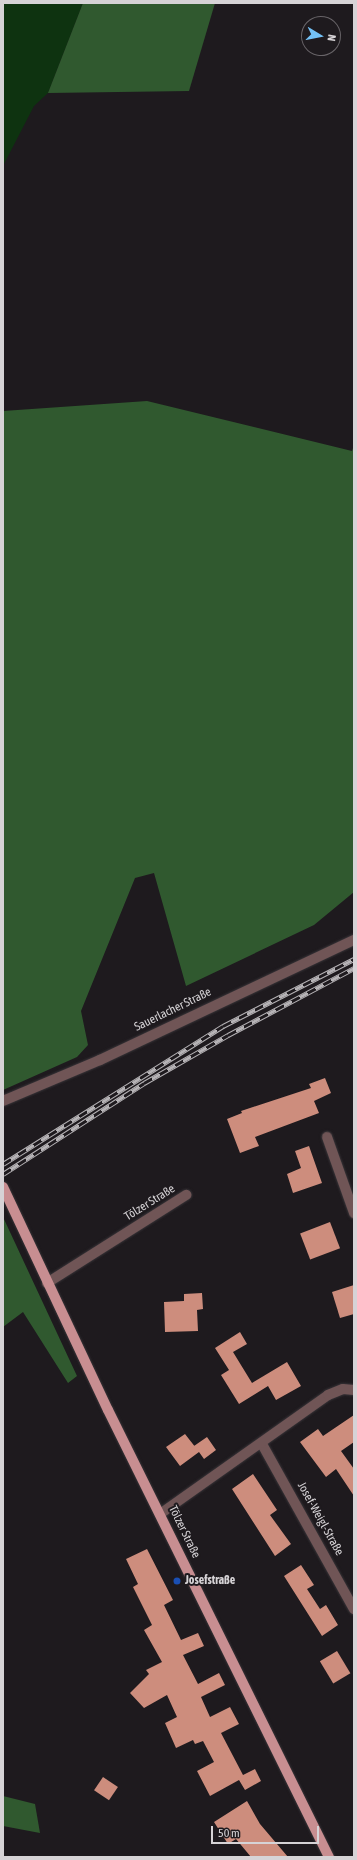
<!DOCTYPE html>
<meta charset="utf-8">
<style>
body{margin:0}
#map{position:relative;width:357px;height:1860px;overflow:hidden;background:#1e1a1e;font-family:"Asap Condensed",sans-serif}
div>[style]{position:absolute}
.green>*{inset:0;background:#0e3310}
.forest>*{inset:0;background:#30592f}
.building>*{inset:0;background:#cd8d7d;transform-origin:0 0}
.roads{filter:drop-shadow(0 0 1px #383438) drop-shadow(0 0 1px #383438)}
.minor>*{height:10px;margin:-5px;padding:0 5px;transform-origin:5px;border-radius:5px;background:#705556}
.major>*{height:10px;margin:-5px;padding:0 5px;transform-origin:5px;border-radius:5px;background:#c88e91}
.rail>*{height:4.5px;margin-top:-2.25px;transform-origin:0;background:repeating-linear-gradient(90deg,#1e1a1e 0 9px,#b6b3b6 0 18px);box-sizing:border-box;border-block:1px solid #b6b3b6}
.dots>*{width:11px;height:11px;translate:-50% -50%;box-sizing:border-box;border:2px solid #1e1a1e;border-radius:50%}
span{translate:-50% -50%;white-space:nowrap;text-align:center;line-height:1.15;-webkit-text-stroke:4px #1e1a1e;paint-order:stroke}
.street-label{font-size:12px;color:#d6d3d6}
.poi-label{font-size:12px;color:#d6d3d6;font-weight:700}
.left{translate:0 -50%;text-align:left}
.frame{position:absolute;inset:0;border:4px solid #d6d3d6;pointer-events:none}
.north{position:absolute;left:301px;top:16px;width:40px;height:40px;box-sizing:border-box;background:#1e1a1e;border:1px solid #686468;border-radius:50%;rotate:100deg;font-size:11px;font-weight:700;line-height:16px;text-align:center;color:#d6d3d6}
.north::after{content:'';display:block;margin:auto;width:14px;height:18px;background:#73c1f6;clip-path:polygon(50% 0,100% 100%,50% 72%,0 100%)}
.scale{position:absolute;left:211px;top:1826px;width:108px;height:18px;box-sizing:border-box;border:2px solid #d6d3d6;border-top:0;padding-left:5px;font-size:12px;line-height:14px;white-space:nowrap;color:#d6d3d6;-webkit-text-stroke:3px #1e1a1e;paint-order:stroke}
</style>
<div id="map">
<div class="green">
<i style="clip-path:polygon(3px 3px,83px 3px,48px 93px,34px 106px,3px 166px)"></i>
</div>
<div class="forest">
<i style="clip-path:polygon(83px 3px,215px 3px,189px 91px,48px 93px)"></i>
<i style="clip-path:polygon(147px 401px,352px 451px,354px 445px,354px 892px,314px 925px,186px 986px,154px 873px,135px 878px,81px 1011px,88px 1045px,77px 1057px,3px 1090px,3px 411px)"></i>
<i style="clip-path:polygon(3px 1217px,77px 1376px,68px 1383px,23px 1312px,3px 1327px)"></i>
<i style="clip-path:polygon(3px 1796px,35px 1804px,40px 1833px,3px 1826px)"></i>
</div>
<div class="building">
<i style="clip-path:polygon(325px 1078px,331px 1093px,314px 1101px,319px 1113px,255px 1137px,259px 1146px,240px 1153px,227px 1119px,242px 1113px,241px 1111px,311px 1088px,309px 1084px)"></i>
<i style="clip-path:polygon(309px 1146px,322px 1183px,293px 1193px,287px 1174px,301px 1168px,295px 1151px)"></i>
<i style="left:330px;top:1222px;width:28px;height:32px;rotate:69deg"></i>
<i style="clip-path:polygon(354px 1285px,354px 1314px,340px 1318px,332px 1292px)"></i>
<i style="clip-path:polygon(202px 1293px,203px 1309px,197px 1310px,198px 1331px,165px 1332px,164px 1302px,184px 1301px,184px 1294px)"></i>
<i style="clip-path:polygon(240px 1332px,247px 1344px,233px 1352px,252px 1383px,287px 1362px,301px 1386px,276px 1400px,268px 1386px,239px 1404px,221px 1375px,229px 1370px,215px 1348px)"></i>
<i style="clip-path:polygon(354px 1415px,354px 1442px,341px 1451px,354px 1469px,354px 1496px,336px 1469px,326px 1477px,300px 1442px,318px 1429px,323px 1436px)"></i>
<i style="clip-path:polygon(185px 1434px,196px 1448px,194px 1446px,207px 1437px,216px 1450px,204px 1459px,199px 1452px,180px 1466px,166px 1447px)"></i>
<i style="clip-path:polygon(253px 1474px,277px 1510px,270px 1515px,291px 1544px,275px 1556px,232px 1489px)"></i>
<i style="clip-path:polygon(147px 1549px,173px 1600px,164px 1605px,181px 1640px,198px 1633px,204px 1646px,183px 1655px,198px 1684px,219px 1673px,225px 1685px,201px 1697px,210px 1717px,230px 1707px,239px 1724px,221px 1733px,243px 1775px,255px 1769px,261px 1781px,245px 1790px,239px 1780px,210px 1796px,197px 1771px,214px 1762px,203px 1741px,195px 1744px,193px 1740px,176px 1748px,165px 1723px,177px 1717px,167px 1695px,144px 1708px,130px 1693px,149px 1674px,146px 1670px,162px 1662px,144px 1630px,152px 1625px,133px 1587px,138px 1584px,126px 1559px)"></i>
<i style="clip-path:polygon(301px 1565px,314px 1585px,307px 1589px,320px 1609px,326px 1605px,338px 1625px,322px 1636px,284px 1576px)"></i>
<i style="left:337px;top:1651px;width:26px;height:20px;rotate:59deg"></i>
<i style="left:103px;top:1777px;width:18px;height:16px;rotate:34deg"></i>
<i style="clip-path:polygon(247px 1801px,260px 1824px,288px 1857px,251px 1857px,236px 1839px,228px 1844px,214px 1822px)"></i>
</div>
<div class="roads">
<div class="minor">
<i style="left:3px;top:1101px;width:105px;rotate:-22.9deg"></i>
<i style="left:100px;top:1060px;width:281px;rotate:-25.3deg"></i>
<i style="left:327px;top:1137px;width:81px;rotate:70.4deg"></i>
<i style="left:47px;top:1283px;width:165px;rotate:-32.3deg"></i>
<i style="left:262px;top:1444px;width:189px;rotate:60.9deg"></i>
<i style="left:160px;top:1514px;width:206px;rotate:-35.3deg"></i>
<i style="left:328px;top:1395px;width:16px;rotate:-22deg"></i>
<i style="left:343px;top:1389px;width:11px;rotate:5deg"></i>
</div>
<div class="major">
<i style="left:3px;top:1187px;width:246px;rotate:64.8deg"></i>
<i style="left:108px;top:1410px;width:499px;rotate:63.7deg"></i>
</div>
</div>
<div class="rail">
<i style="left:3px;top:1164px;width:260px;rotate:-32.1deg"></i>
<i style="left:223px;top:1026px;width:147px;rotate:-27.1deg"></i>
<i style="left:3px;top:1174px;width:168px;rotate:-32.8deg"></i>
<i style="left:144px;top:1083px;width:97px;rotate:-29.7deg"></i>
<i style="left:228px;top:1035px;width:143px;rotate:-28deg"></i>
</div>
<div class="dots">
<i style="left:177px;top:1581px;background:#1a4fb4"></i>
</div>
<div class="street-label">
<span style="left:173px;top:1010px;rotate:-26deg">Sauerlacher Straße</span>
<span style="left:150px;top:1203px;rotate:-32deg">Tölzer Straße</span>
<span style="left:320px;top:1519px;rotate:61deg">Josef-Weigl-Straße</span>
<span style="left:184px;top:1532px;rotate:64deg">Tölzer Straße</span>
</div>
<div class="poi-label">
<span class="left" style="left:185px;top:1581px">Josefstraße</span>
</div>
<div class="frame"></div>
<div class="north">N</div>
<div class="scale">50 m</div>
</div>
